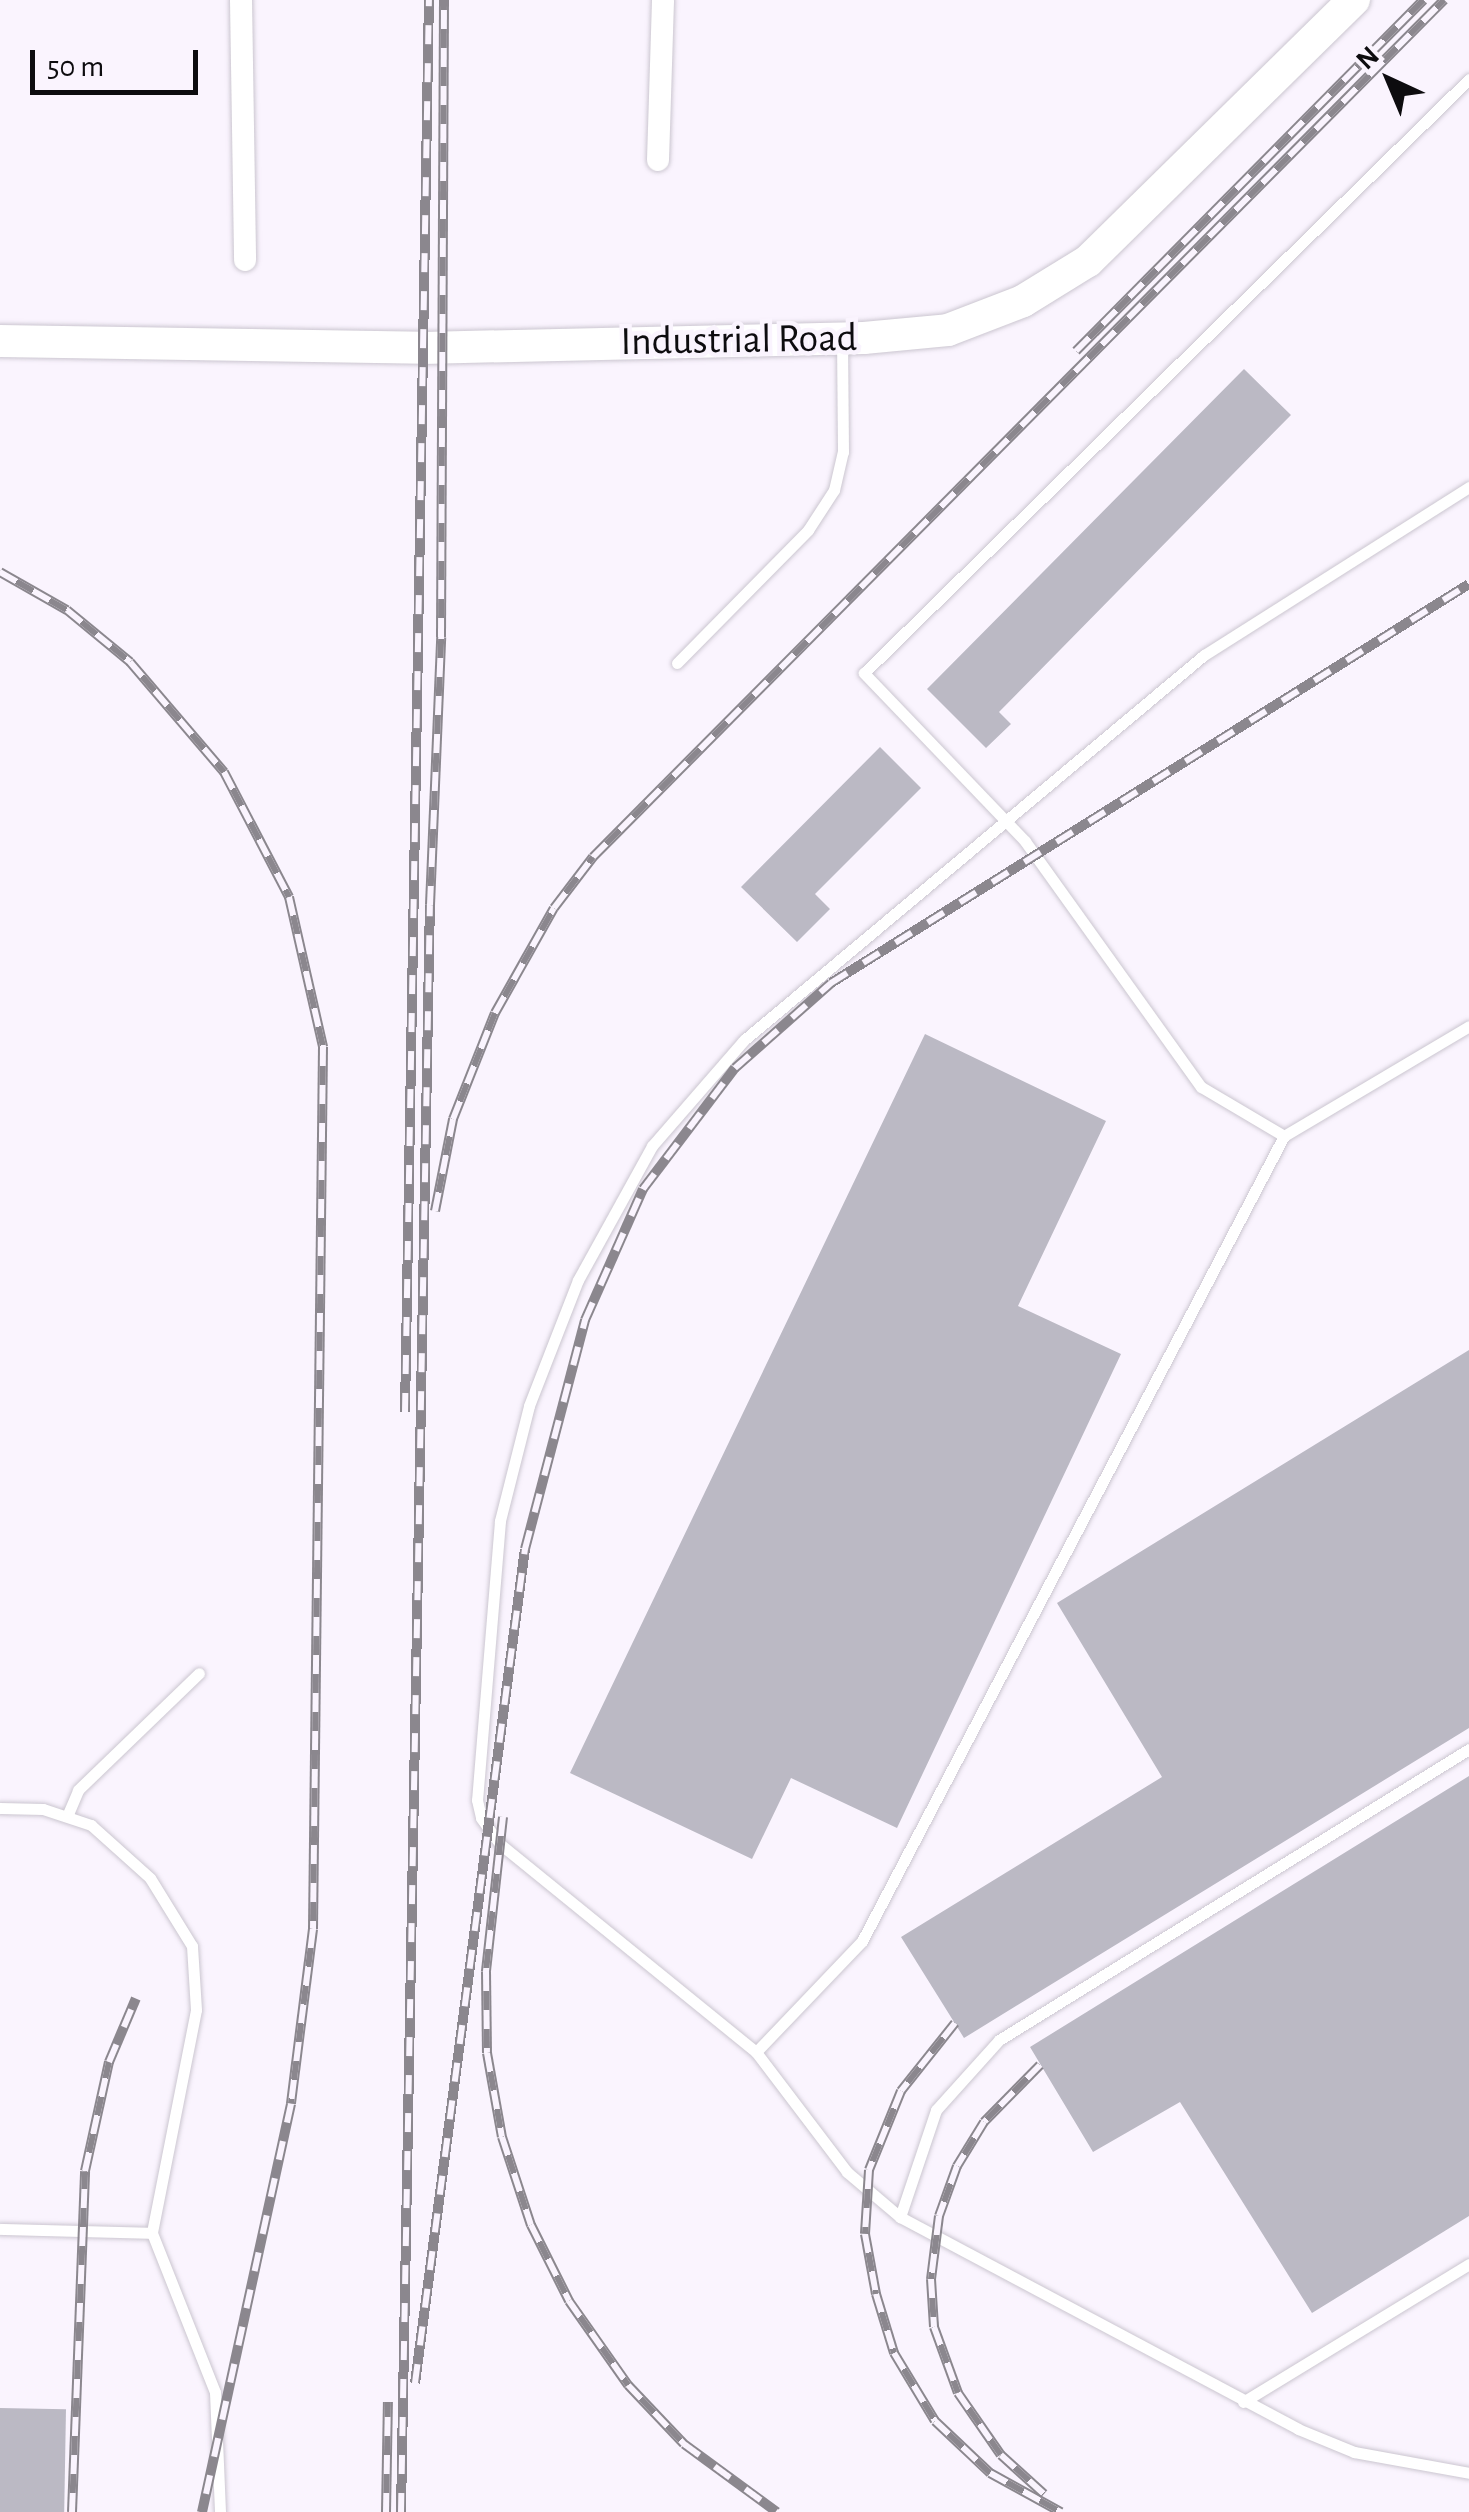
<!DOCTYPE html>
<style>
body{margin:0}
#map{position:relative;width:1469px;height:2512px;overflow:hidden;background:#faf4fe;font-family:"Alegreya Sans",sans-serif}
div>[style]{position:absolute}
.building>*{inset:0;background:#bbb9c4;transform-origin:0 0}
.roads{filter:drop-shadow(0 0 2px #cbc6d0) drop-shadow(0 0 2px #cbc6d0)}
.lane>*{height:11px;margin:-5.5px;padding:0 5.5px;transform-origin:5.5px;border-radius:5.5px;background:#fff}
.street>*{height:22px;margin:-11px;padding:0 11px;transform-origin:11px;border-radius:11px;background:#fff}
.secondary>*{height:32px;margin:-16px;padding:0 16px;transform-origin:16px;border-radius:16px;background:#fff}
.rail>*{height:10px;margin-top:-5px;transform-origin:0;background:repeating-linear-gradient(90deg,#faf4fe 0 19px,#8b878e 0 38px);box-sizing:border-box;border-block:2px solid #8b878e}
span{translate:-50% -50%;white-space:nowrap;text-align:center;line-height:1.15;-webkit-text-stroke:9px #faf4fe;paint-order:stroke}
.street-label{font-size:40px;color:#0d0c0f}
.north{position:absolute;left:1339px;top:30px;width:100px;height:100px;-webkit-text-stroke:8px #faf4fe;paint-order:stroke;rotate:316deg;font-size:28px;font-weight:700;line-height:40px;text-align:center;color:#0d0c0f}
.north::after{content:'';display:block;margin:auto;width:35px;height:45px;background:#0d0c0f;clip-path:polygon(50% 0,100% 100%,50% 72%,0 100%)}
.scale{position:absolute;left:30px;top:50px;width:168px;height:45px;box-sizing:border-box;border:5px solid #0d0c0f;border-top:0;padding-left:12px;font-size:30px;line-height:35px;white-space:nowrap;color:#0d0c0f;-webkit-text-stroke:8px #faf4fe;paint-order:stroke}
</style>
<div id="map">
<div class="building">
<i style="clip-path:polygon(1244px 369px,1291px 415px,999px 712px,1011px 724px,986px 748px,927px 689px)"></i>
<i style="clip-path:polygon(880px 747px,921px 788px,815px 894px,830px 909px,797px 942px,741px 887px)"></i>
<i style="clip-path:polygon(925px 1034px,1106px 1121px,1018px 1306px,1121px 1354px,897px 1828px,791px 1778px,752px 1859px,570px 1773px)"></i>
<i style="clip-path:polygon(1469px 1350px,1469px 1728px,964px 2038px,901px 1937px,1162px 1777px,1057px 1603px)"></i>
<i style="clip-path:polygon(1469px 1776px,1469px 2216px,1312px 2313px,1180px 2102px,1093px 2152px,1030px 2047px)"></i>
<i style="left:0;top:2408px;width:66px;height:104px;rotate:1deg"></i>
</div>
<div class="roads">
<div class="lane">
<i style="left:1469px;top:487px;width:314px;rotate:147.6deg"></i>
<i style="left:1204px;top:655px;width:600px;rotate:140.07deg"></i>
<i style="left:744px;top:1040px;width:140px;rotate:131deg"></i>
<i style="left:652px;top:1146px;width:153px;rotate:118.9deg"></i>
<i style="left:578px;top:1280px;width:135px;rotate:111.3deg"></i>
<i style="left:529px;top:1406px;width:119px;rotate:104.2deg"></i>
<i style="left:500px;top:1521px;width:280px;rotate:94.7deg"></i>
<i style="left:477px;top:1800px;width:18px;rotate:77deg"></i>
<i style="left:481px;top:1818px;width:32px;rotate:54deg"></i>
<i style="left:500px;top:1844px;width:330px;rotate:39.1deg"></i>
<i style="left:756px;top:2052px;width:151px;rotate:52.8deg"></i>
<i style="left:847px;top:2172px;width:70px;rotate:40.3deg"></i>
<i style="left:900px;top:2217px;width:451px;rotate:28deg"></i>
<i style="left:1298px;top:2429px;width:61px;rotate:22.3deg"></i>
<i style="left:1354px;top:2452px;width:117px;rotate:10.3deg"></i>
<i style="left:677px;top:663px;width:187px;rotate:-45.4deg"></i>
<i style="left:808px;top:530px;width:48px;rotate:-57deg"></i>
<i style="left:834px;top:490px;width:39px;rotate:-77deg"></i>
<i style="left:843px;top:452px;width:109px;rotate:-90.5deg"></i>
<i style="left:1284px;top:1136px;width:96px;rotate:-149.4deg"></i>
<i style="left:1201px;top:1087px;width:302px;rotate:-125.6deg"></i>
<i style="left:1025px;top:841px;width:233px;rotate:-133.8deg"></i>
<i style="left:864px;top:673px;width:848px;rotate:-44.47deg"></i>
<i style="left:0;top:1808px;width:43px;rotate:1.3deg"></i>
<i style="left:43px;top:1809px;width:51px;rotate:18.4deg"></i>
<i style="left:91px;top:1825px;width:79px;rotate:41.9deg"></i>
<i style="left:150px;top:1878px;width:80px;rotate:58.3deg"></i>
<i style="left:192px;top:1946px;width:64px;rotate:86.4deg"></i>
<i style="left:196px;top:2010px;width:227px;rotate:101.2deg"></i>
<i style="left:152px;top:2233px;width:171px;rotate:68.4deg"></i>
<i style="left:215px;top:2392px;width:120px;rotate:87.6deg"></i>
<i style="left:68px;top:1814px;width:26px;rotate:-67deg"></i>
<i style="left:78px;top:1790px;width:168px;rotate:-44deg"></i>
<i style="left:756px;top:2052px;width:153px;rotate:-46.3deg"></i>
<i style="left:862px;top:1941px;width:909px;rotate:-62.34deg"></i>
<i style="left:1284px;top:1136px;width:215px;rotate:-30.7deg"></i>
<i style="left:900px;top:2217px;width:113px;rotate:-71.4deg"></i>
<i style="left:936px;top:2110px;width:94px;rotate:-48deg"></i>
<i style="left:999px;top:2040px;width:553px;rotate:-31.76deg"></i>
<i style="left:0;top:2229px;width:152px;rotate:1.5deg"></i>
<i style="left:1243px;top:2402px;width:265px;rotate:-31.4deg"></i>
</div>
<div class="street">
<i style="left:241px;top:0;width:260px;rotate:89.1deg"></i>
<i style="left:658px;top:160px;width:160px;rotate:-88.2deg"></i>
</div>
<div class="secondary">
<i style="left:0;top:341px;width:423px;rotate:0.9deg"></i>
<i style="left:423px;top:348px;width:441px;rotate:-1.3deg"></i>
<i style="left:864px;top:338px;width:84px;rotate:-5.4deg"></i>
<i style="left:948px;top:330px;width:80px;rotate:-21.1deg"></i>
<i style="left:1023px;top:301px;width:76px;rotate:-31.6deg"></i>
<i style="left:1088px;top:261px;width:373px;rotate:-44.5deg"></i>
</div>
</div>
<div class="rail">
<i style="left:1076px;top:351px;width:494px;rotate:-45.3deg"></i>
<i style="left:0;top:572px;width:77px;rotate:29.6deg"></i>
<i style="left:67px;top:610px;width:82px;rotate:39.5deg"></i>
<i style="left:130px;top:662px;width:145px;rotate:49.5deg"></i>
<i style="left:224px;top:772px;width:141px;rotate:62.5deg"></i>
<i style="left:289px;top:897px;width:154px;rotate:77.2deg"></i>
<i style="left:323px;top:1047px;width:882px;rotate:90.65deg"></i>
<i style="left:313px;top:1929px;width:176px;rotate:97.2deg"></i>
<i style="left:291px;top:2104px;width:418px;rotate:102.3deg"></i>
<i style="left:435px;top:1211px;width:94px;rotate:-78.9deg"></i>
<i style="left:453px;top:1119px;width:114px;rotate:-68.4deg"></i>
<i style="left:495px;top:1013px;width:120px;rotate:-60.7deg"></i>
<i style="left:554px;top:908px;width:64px;rotate:-52.6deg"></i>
<i style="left:593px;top:857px;width:1208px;rotate:-45.2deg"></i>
<i style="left:405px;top:1412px;width:1412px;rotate:-89.03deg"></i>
<i style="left:503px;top:1817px;width:156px;rotate:96.3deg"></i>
<i style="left:486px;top:1972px;width:81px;rotate:89.3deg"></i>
<i style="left:487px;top:2053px;width:85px;rotate:79.9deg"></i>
<i style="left:502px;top:2137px;width:93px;rotate:71.8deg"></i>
<i style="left:531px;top:2225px;width:85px;rotate:63.4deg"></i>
<i style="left:569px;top:2301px;width:103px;rotate:54.9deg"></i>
<i style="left:628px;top:2385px;width:81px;rotate:46.5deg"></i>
<i style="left:684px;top:2444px;width:115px;rotate:36.2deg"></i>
<i style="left:955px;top:2023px;width:87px;rotate:128.5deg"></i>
<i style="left:901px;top:2091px;width:85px;rotate:112.1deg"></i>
<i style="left:869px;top:2170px;width:64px;rotate:93.6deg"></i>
<i style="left:865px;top:2234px;width:61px;rotate:79.6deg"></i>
<i style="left:876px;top:2294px;width:62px;rotate:73deg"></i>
<i style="left:894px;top:2353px;width:79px;rotate:58.9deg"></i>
<i style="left:935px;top:2421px;width:76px;rotate:43.4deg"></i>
<i style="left:990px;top:2473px;width:81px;rotate:28.8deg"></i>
<i style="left:1040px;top:2065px;width:80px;rotate:134.5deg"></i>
<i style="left:984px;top:2122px;width:52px;rotate:121.5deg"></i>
<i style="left:957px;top:2166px;width:53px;rotate:109.8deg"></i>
<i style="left:939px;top:2216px;width:64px;rotate:97.2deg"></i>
<i style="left:931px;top:2279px;width:48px;rotate:86.4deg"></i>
<i style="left:934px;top:2327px;width:70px;rotate:70deg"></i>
<i style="left:958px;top:2393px;width:75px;rotate:55.3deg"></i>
<i style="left:1001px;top:2455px;width:58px;rotate:42.2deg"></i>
<i style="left:415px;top:2383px;width:841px;rotate:-82.49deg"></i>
<i style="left:525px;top:1549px;width:237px;rotate:-75.3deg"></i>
<i style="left:585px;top:1320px;width:143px;rotate:-66.1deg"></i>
<i style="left:643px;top:1189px;width:152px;rotate:-52.8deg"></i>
<i style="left:735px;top:1068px;width:128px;rotate:-41.5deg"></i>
<i style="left:831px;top:983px;width:752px;rotate:-32.02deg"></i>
<i style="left:72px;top:2512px;width:341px;rotate:-87.8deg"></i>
<i style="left:85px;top:2171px;width:112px;rotate:-77.6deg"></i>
<i style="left:109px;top:2062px;width:69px;rotate:-67.1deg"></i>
<i style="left:386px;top:2512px;width:110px;rotate:-89deg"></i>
<i style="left:401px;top:2512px;width:1607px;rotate:-88.97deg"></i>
<i style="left:430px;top:905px;width:268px;rotate:-87.6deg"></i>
<i style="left:441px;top:637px;width:637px;rotate:-89.73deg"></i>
</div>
<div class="street-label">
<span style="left:739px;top:340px;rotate:-1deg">Industrial Road</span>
</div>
<div class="north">N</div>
<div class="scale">50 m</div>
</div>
